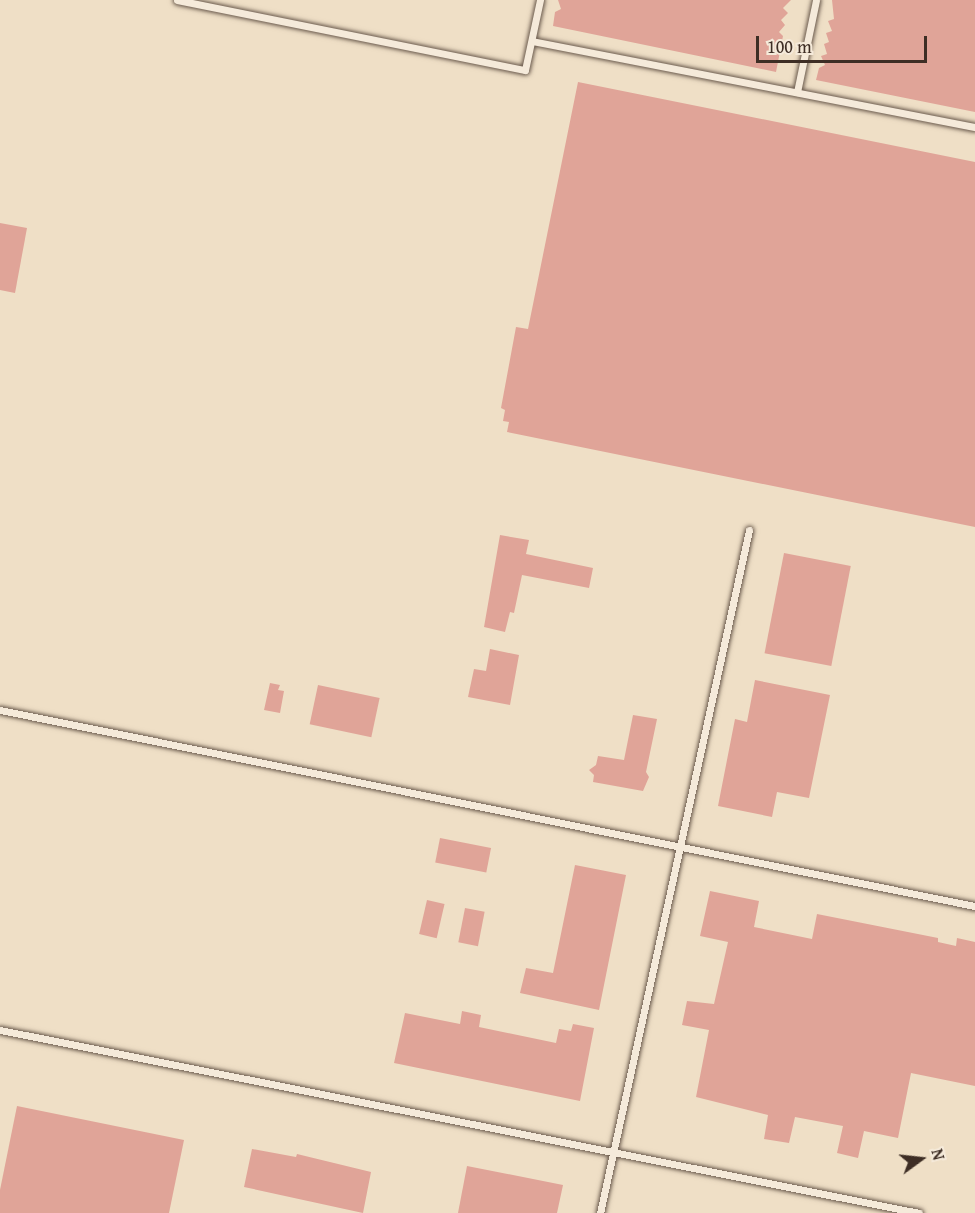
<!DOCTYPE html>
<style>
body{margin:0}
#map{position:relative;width:975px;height:1213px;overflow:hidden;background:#efdfc6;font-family:"Gentium Book Plus",serif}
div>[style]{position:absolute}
.building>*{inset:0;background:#e0a498;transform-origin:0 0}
.roads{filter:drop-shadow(0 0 2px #6a5a4d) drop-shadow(0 0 2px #6a5a4d)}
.service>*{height:7px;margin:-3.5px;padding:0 3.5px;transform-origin:3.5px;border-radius:3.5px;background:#f5eada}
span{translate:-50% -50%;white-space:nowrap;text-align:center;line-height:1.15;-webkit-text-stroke:5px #f5eada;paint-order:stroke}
.north{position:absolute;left:891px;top:1129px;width:60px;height:60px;-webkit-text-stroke:4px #f5eada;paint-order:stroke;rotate:75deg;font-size:16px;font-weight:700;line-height:24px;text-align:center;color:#3e2e25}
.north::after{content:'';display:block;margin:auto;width:21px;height:27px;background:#3e2e25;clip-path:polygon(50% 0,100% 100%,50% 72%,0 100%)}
.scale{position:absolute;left:756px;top:36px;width:171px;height:27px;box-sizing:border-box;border:3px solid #3e2e25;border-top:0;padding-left:8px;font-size:18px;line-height:21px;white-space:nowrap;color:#3e2e25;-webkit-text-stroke:4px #f5eada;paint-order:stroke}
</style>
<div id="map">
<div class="building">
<i style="clip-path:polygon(558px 0,791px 0,783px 8px,788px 13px,781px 20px,785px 25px,779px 32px,783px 36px,776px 72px,553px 26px,555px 12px,561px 9px)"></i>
<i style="clip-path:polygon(832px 0,975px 0,975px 112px,816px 80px,819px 68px,825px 65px,821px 56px,827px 54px,824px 44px,829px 42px,826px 33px,832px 31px,828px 21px,834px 19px)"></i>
<i style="clip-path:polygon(578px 82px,975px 162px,975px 527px,507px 432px,509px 422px,503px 421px,505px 410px,501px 408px,516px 327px,528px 329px)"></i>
<i style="clip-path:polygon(0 223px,27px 228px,15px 293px,0 290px)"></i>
<i style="clip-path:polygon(500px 535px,529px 540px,526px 554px,593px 568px,589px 588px,522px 575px,514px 613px,510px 612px,505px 632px,484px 627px)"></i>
<i style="left:784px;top:553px;width:68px;height:102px;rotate:11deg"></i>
<i style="clip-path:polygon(490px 649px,519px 655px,510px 705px,468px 697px,474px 669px,486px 671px)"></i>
<i style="clip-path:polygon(755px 680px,830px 695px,809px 798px,777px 792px,772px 817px,718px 806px,735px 719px,747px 722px)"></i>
<i style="clip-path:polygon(270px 683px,280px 685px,278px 690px,284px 691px,280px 713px,264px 710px)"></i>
<i style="left:318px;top:685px;width:63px;height:40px;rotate:12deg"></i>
<i style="clip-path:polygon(633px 715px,657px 719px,646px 772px,649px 777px,643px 791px,593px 782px,594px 775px,589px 770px,596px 765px,598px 756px,624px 760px)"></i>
<i style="left:440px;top:838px;width:52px;height:25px;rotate:11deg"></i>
<i style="clip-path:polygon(575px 865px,626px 875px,599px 1010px,520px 993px,526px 968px,553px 973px)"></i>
<i style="clip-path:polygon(710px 891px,759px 901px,754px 927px,812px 939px,817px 914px,938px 938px,938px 942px,956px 946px,957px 938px,975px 942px,975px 1086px,911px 1073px,898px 1138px,864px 1131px,858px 1158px,837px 1153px,843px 1126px,795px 1117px,789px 1143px,764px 1139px,768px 1115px,696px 1097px,709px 1030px,682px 1025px,687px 1001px,714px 1004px,728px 942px,700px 936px)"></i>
<i style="left:427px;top:900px;width:18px;height:35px;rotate:13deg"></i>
<i style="left:465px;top:908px;width:20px;height:35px;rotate:11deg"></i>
<i style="clip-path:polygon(462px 1011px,481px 1015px,479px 1027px,556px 1043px,559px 1029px,571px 1031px,573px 1024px,594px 1028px,580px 1101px,394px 1063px,405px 1013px,460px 1024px)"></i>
<i style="clip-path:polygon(17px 1106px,184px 1140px,169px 1213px,0 1213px,0 1190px)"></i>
<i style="clip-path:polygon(252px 1149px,296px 1157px,297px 1154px,371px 1172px,363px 1213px,244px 1187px)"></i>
<i style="clip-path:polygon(467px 1166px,563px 1185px,557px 1213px,458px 1213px)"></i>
</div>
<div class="roads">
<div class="service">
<i style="left:177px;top:0;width:355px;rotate:11.4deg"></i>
<i style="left:525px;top:70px;width:72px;rotate:-77.9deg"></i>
<i style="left:532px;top:41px;width:451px;rotate:11deg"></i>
<i style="left:797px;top:92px;width:94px;rotate:-78.3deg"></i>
<i style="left:0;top:710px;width:995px;rotate:11.37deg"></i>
<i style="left:0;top:1030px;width:937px;rotate:11.26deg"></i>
<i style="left:600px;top:1213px;width:699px;rotate:-77.69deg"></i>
</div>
</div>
<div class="north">N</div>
<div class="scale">100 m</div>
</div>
